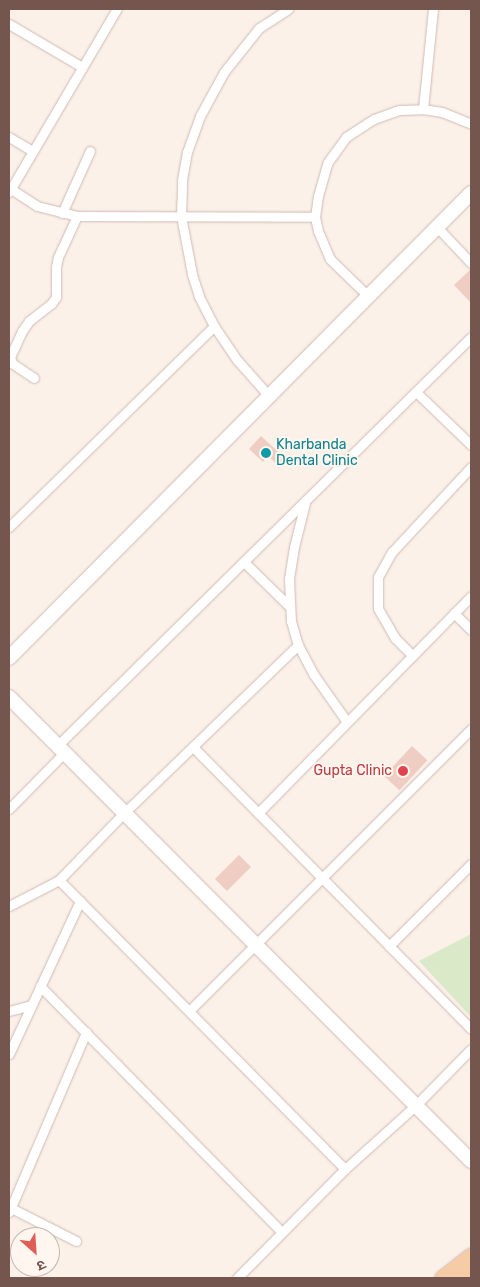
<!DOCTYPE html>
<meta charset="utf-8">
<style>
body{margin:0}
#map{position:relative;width:480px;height:1287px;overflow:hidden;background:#fbf1e9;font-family:Rubik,"Noto Sans Devanagari",sans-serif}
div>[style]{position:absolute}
.green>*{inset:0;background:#dae9c8}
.building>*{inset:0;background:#efcdc2;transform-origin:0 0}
.roads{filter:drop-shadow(0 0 1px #cfbab2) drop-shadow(0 0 1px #cfbab2)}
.street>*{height:9px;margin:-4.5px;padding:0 4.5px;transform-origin:4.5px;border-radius:4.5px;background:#fff}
.secondary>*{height:14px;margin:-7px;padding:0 7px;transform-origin:7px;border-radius:7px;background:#fff}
.primary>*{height:15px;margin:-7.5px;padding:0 7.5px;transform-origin:7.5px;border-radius:7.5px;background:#f5cca6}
.dots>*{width:14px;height:14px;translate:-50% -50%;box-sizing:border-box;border:2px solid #fef6ef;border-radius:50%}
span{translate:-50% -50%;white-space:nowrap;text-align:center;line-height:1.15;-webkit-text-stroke:4px #fef6ef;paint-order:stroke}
.culture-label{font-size:14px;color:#0d838f}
.left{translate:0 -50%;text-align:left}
.health-label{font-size:14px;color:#be3a42}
.right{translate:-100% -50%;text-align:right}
.frame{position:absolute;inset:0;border:10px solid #74564e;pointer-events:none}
.north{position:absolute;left:10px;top:1227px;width:50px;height:50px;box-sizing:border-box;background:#fef6ef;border:1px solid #c7b6af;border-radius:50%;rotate:154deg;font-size:14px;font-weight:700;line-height:20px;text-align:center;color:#74564e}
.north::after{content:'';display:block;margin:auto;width:18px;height:22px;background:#dd5f56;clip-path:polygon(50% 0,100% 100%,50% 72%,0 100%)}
</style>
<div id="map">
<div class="green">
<i style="clip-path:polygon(471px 934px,471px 1017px,419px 961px)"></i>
</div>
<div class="building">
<i style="clip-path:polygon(471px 269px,471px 303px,454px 285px)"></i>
<i style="clip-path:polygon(261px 436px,285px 458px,279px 466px,268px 456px,263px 462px,249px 449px)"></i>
<i style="left:412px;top:746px;width:21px;height:41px;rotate:43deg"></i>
<i style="left:239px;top:855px;width:17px;height:34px;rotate:45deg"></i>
</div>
<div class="roads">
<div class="street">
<i style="left:9px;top:24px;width:85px;rotate:30.5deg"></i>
<i style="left:423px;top:109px;width:100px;rotate:-84.3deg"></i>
<i style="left:9px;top:137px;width:27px;rotate:31deg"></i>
<i style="left:11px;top:189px;width:31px;rotate:33deg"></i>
<i style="left:37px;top:206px;width:41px;rotate:14deg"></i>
<i style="left:77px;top:216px;width:238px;rotate:0.2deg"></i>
<i style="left:9px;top:192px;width:212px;rotate:-59.5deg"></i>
<i style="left:62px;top:213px;width:68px;rotate:-65.7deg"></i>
<i style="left:437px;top:227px;width:50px;rotate:46.6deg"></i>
<i style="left:368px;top:296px;width:53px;rotate:-135.8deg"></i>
<i style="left:330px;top:259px;width:30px;rotate:-113deg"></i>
<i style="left:318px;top:231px;width:14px;rotate:-102deg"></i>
<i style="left:315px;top:217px;width:21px;rotate:-82deg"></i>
<i style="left:318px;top:196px;width:35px;rotate:-74deg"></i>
<i style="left:328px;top:162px;width:31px;rotate:-54deg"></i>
<i style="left:346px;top:137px;width:33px;rotate:-33deg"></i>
<i style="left:374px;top:119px;width:27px;rotate:-20deg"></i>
<i style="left:399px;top:110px;width:24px;rotate:-2deg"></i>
<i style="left:423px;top:109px;width:19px;rotate:9deg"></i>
<i style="left:442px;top:112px;width:31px;rotate:22deg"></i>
<i style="left:34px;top:378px;width:27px;rotate:-146deg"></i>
<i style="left:12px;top:363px;width:6px;rotate:-108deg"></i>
<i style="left:10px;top:357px;width:29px;rotate:-65deg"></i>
<i style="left:22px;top:331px;width:12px;rotate:-55deg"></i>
<i style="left:29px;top:321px;width:28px;rotate:-38deg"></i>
<i style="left:51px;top:304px;width:9px;rotate:-54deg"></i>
<i style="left:56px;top:297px;width:30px;rotate:-90deg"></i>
<i style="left:56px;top:267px;width:10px;rotate:-79deg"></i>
<i style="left:58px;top:257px;width:45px;rotate:-65.1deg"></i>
<i style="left:416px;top:392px;width:76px;rotate:43.9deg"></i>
<i style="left:269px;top:396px;width:48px;rotate:-131.6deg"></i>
<i style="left:237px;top:360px;width:41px;rotate:-124.1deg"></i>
<i style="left:214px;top:326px;width:34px;rotate:-117deg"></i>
<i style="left:199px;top:296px;width:23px;rotate:-108deg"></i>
<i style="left:192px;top:274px;width:59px;rotate:-100.7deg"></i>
<i style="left:181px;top:216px;width:36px;rotate:-88deg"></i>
<i style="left:182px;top:180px;width:28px;rotate:-80deg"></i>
<i style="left:187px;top:152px;width:38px;rotate:-70deg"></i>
<i style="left:200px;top:116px;width:50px;rotate:-61.4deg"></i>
<i style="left:224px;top:72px;width:56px;rotate:-51.5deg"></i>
<i style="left:259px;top:28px;width:35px;rotate:-33deg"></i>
<i style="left:305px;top:503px;width:45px;rotate:104deg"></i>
<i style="left:294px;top:547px;width:32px;rotate:99deg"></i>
<i style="left:289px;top:579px;width:42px;rotate:87.3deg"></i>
<i style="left:291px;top:621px;width:25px;rotate:74deg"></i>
<i style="left:298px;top:645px;width:34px;rotate:62deg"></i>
<i style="left:314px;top:675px;width:57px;rotate:54.9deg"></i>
<i style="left:9px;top:527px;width:287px;rotate:-44.4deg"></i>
<i style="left:244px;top:562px;width:64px;rotate:44.4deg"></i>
<i style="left:454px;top:613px;width:24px;rotate:45deg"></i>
<i style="left:412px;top:655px;width:24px;rotate:-135deg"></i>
<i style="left:395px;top:638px;width:34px;rotate:-120deg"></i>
<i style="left:378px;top:608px;width:31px;rotate:-90deg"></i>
<i style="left:378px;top:577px;width:29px;rotate:-61deg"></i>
<i style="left:392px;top:552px;width:116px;rotate:-47.1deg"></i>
<i style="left:57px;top:746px;width:582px;rotate:-44.65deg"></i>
<i style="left:193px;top:747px;width:396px;rotate:45.4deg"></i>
<i style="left:9px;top:809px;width:78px;rotate:-45.5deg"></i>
<i style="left:258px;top:813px;width:304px;rotate:-45.5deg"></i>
<i style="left:59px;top:880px;width:407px;rotate:45.3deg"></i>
<i style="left:9px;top:906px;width:56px;rotate:-27.5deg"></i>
<i style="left:59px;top:880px;width:93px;rotate:-45.9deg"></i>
<i style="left:124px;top:813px;width:242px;rotate:-44deg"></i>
<i style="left:389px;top:946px;width:116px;rotate:-45deg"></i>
<i style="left:40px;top:986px;width:345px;rotate:45.5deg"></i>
<i style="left:9px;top:1011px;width:23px;rotate:-15deg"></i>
<i style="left:189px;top:1011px;width:399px;rotate:-45deg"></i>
<i style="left:9px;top:1054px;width:169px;rotate:-65.1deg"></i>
<i style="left:11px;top:1208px;width:73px;rotate:26.9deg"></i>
<i style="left:9px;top:1212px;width:196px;rotate:-66.8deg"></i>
<i style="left:237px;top:1278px;width:153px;rotate:-45.3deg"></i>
<i style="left:345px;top:1169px;width:94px;rotate:-42deg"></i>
<i style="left:415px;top:1106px;width:80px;rotate:-45.5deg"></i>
</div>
<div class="secondary">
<i style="left:9px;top:658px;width:655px;rotate:-45.19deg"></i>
<i style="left:9px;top:697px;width:655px;rotate:45.12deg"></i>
</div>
<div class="primary">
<i style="left:442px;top:1278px;width:37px;rotate:-38deg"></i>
<i style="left:464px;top:1278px;width:9px;rotate:-36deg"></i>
</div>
</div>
<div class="dots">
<i style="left:266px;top:453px;background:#0f9aa8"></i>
<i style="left:403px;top:771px;background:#e0444e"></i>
</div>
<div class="culture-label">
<span class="left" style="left:276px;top:453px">Kharbanda<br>Dental Clinic</span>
</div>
<div class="health-label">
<span class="right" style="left:392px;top:771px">Gupta Clinic</span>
</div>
<div class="frame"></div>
<div class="north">उ</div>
</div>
